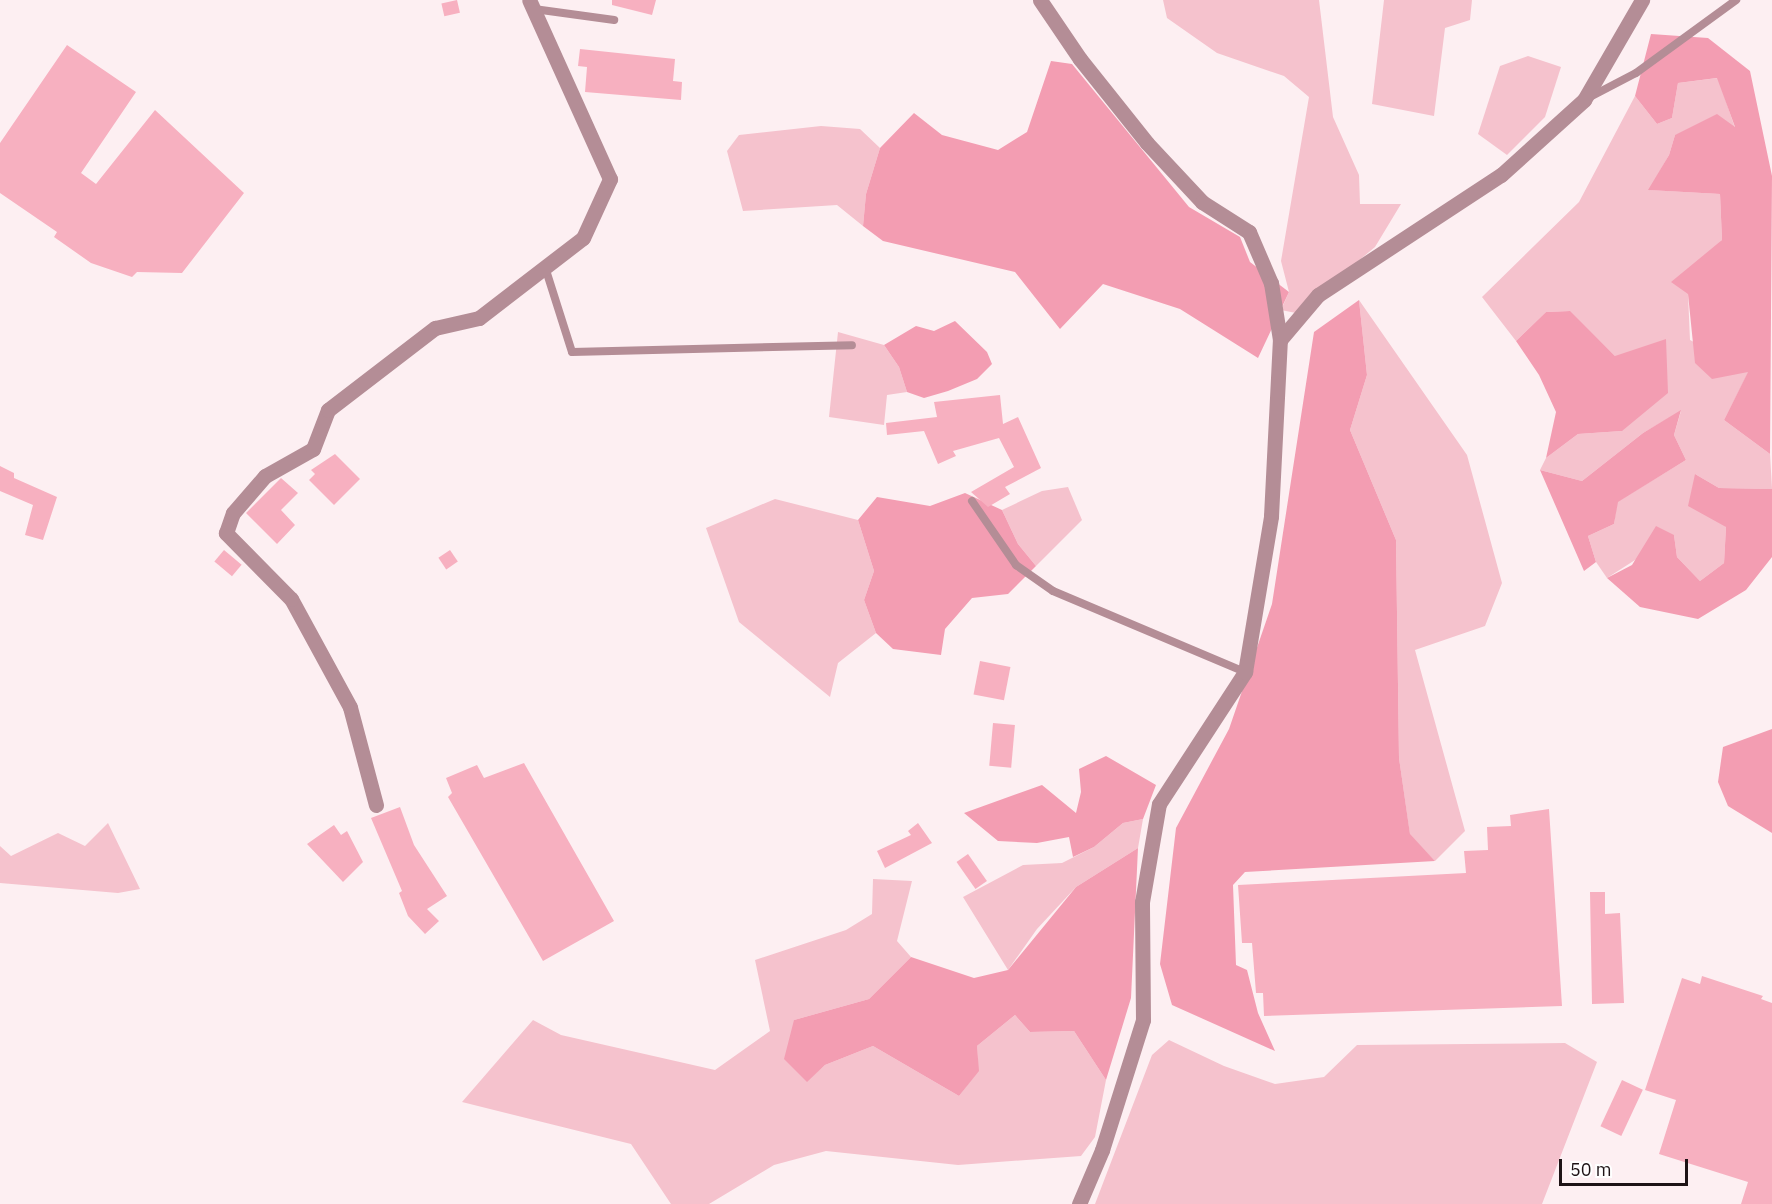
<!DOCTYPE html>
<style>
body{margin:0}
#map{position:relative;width:1772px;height:1204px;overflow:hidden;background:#fdeff2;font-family:"IBM Plex Sans",sans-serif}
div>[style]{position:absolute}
.green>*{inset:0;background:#f5c2cd}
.forest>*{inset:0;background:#f39db2}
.building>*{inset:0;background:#f7b0c0;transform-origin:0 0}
.service>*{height:8px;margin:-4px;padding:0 4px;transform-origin:4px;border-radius:4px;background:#b48d96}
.minor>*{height:15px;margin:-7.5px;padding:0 7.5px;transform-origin:7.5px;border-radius:7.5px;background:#b48d96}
.tertiary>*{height:15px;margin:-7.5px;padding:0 7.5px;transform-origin:7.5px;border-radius:7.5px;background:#b48d96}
span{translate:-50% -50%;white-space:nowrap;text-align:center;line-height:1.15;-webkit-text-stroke:6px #fff;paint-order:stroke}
.scale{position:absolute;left:1559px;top:1159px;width:129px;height:27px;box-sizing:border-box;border:3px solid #1e1316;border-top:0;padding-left:8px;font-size:18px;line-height:21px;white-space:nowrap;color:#1e1316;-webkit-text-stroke:4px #fff;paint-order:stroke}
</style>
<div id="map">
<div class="green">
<i style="clip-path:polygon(1163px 0,1319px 0,1333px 117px,1359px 175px,1360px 204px,1401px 204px,1375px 247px,1296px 313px,1281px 310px,1289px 292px,1281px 261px,1309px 97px,1284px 76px,1217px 53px,1167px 18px)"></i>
<i style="clip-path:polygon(1384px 0,1472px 0,1470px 20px,1445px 28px,1434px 116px,1372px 104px)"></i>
<i style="clip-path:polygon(1528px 56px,1561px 67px,1545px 117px,1507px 155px,1478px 134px,1500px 66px)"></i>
<i style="clip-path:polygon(1718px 78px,1735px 128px,1675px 135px,1669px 155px,1649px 190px,1720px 194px,1722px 240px,1688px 294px,1690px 340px,1749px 371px,1724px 420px,1770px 454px,1772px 489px,1719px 488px,1695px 474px,1726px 527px,1724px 563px,1700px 581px,1677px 557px,1674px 535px,1607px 578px,1596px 562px,1588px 536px,1614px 524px,1617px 502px,1686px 460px,1674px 435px,1681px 411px,1643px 433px,1582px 481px,1540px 470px,1546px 458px,1578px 434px,1622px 431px,1615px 356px,1569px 311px,1546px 312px,1516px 341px,1482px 297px,1579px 202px,1635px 96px,1657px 124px,1672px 118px,1678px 83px)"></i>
<i style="clip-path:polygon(821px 126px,860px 129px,880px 148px,866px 194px,863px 226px,837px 205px,743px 211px,727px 151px,739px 135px)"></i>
<i style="clip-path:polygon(1359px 300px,1467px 455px,1502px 583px,1485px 626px,1415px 650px,1465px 831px,1435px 861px,1410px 835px,1399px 758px,1396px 540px,1350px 430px,1367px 375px)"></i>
<i style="clip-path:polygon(838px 332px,884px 345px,899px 367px,907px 392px,887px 395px,884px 425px,829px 417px)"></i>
<i style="clip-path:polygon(1068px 487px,1082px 520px,1036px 566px,1018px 544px,1002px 510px,1042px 491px)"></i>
<i style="clip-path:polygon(775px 499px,858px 520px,874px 571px,864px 600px,876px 633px,838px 663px,830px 697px,739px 622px,706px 528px)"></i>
<i style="clip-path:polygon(1143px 819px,1138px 848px,1076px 887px,1037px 929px,1008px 970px,963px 897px,1023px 865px,1062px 863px,1094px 847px,1123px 823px)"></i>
<i style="clip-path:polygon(108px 823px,140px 889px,118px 893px,0 883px,0 846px,11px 856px,58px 833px,85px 846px)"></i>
<i style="clip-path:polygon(873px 879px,912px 881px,897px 941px,911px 957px,869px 999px,794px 1020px,807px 1081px,825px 1065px,873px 1046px,959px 1096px,978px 1071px,977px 1046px,1015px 1015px,1030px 1032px,1074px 1031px,1106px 1080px,1095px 1137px,1081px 1156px,958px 1165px,826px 1151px,774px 1165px,709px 1204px,671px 1204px,631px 1144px,462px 1102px,533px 1020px,561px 1035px,715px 1070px,770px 1031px,755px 960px,846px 930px,872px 914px)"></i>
<i style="clip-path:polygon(1169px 1040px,1224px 1066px,1275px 1084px,1324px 1077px,1357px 1045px,1565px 1043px,1597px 1062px,1542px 1204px,1095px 1204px,1152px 1055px)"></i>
</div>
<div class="forest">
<i style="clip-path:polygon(1651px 34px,1708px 38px,1750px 71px,1772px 176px,1770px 454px,1724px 420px,1748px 372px,1712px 379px,1695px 363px,1688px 294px,1671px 282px,1722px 240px,1720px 194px,1648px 190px,1669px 155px,1675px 135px,1717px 114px,1735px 127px,1717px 78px,1678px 83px,1672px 118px,1657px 124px,1635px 96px)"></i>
<i style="clip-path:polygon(1051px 61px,1072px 64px,1189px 207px,1240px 237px,1250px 262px,1289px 292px,1258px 358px,1180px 309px,1103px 284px,1060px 329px,1015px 272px,883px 241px,863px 226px,866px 194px,880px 148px,914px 113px,942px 135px,998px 150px,1027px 132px)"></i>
<i style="clip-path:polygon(1359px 300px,1367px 375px,1350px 430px,1396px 540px,1399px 758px,1410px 834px,1435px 861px,1245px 872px,1233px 885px,1236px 965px,1247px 970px,1258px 1013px,1275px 1051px,1172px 1005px,1160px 964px,1176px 828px,1229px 729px,1272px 604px,1314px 332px)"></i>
<i style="clip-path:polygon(1570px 311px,1615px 356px,1666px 339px,1668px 393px,1622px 431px,1578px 434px,1546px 458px,1556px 412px,1539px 375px,1516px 341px,1546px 312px)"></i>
<i style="clip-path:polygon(955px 321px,987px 352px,992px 364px,977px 379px,948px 391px,924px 398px,907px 392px,899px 367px,884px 345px,916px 326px,934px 331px)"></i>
<i style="clip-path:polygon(1681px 410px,1674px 435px,1686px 460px,1618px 502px,1614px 524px,1588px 536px,1596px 562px,1584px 571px,1540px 470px,1582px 481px,1643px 433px)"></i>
<i style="clip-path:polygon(1695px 474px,1719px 488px,1772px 489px,1772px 557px,1746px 590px,1698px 619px,1640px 607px,1607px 578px,1632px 565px,1656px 526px,1674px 535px,1677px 557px,1700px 581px,1724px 563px,1726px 527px,1688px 506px)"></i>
<i style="clip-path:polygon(965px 493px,1002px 510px,1018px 544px,1036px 566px,1008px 594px,972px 598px,945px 629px,941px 655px,893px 649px,876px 633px,864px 600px,874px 571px,858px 520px,877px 497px,930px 506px)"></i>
<i style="clip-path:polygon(1772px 729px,1772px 833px,1728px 806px,1718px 782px,1723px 747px)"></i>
<i style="clip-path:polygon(1106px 756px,1156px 785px,1143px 819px,1123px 823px,1094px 847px,1073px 857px,1069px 837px,1037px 843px,998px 841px,964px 813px,1042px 785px,1076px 813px,1081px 792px,1079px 769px)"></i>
<i style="clip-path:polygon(1138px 848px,1131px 998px,1106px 1080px,1074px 1031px,1030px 1032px,1015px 1015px,977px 1046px,979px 1071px,959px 1096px,873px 1046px,825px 1065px,807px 1082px,784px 1059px,794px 1020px,869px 999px,911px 957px,974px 978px,1008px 970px,1076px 887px)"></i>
</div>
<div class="building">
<i style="left:457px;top:0;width:13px;height:16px;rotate:77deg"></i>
<i style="clip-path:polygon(612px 0,656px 0,652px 15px,612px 5px)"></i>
<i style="clip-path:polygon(67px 45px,136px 92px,81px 173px,96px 184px,155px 110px,244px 193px,182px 273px,137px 272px,132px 277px,91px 263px,54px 237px,57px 232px,0 193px,0 143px)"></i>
<i style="clip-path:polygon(580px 49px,675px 59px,673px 81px,682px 82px,681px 100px,585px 92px,587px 67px,578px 66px)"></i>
<i style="clip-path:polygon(1000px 395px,1003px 424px,1018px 417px,1041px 468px,1005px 487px,1010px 494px,988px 507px,971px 492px,1014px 467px,999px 438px,953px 451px,956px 456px,938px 464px,924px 431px,887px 435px,886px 423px,937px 417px,934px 402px)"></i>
<i style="clip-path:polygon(335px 454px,360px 479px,334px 505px,309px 480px,315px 474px,311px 470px)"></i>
<i style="clip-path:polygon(0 466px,14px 473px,14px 478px,57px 497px,43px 540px,25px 535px,33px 505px,0 491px)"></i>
<i style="clip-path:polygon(281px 478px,298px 493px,281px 510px,295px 525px,277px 544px,246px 513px)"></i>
<i style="left:224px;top:550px;width:23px;height:15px;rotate:40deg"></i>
<i style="left:450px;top:550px;width:14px;height:14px;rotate:56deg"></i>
<i style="left:980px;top:661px;width:31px;height:34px;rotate:11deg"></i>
<i style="left:993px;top:723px;width:22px;height:43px;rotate:5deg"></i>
<i style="clip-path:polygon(524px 763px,614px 921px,543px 961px,448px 797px,452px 793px,446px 778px,477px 765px,484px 778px)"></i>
<i style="clip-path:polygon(400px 807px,414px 845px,447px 896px,427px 909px,439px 921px,425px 934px,408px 916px,399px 893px,402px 891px,371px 818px)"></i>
<i style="clip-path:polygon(1549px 809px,1562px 1006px,1264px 1016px,1263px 993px,1256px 993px,1252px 943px,1242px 943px,1238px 885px,1466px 873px,1464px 851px,1488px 850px,1487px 827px,1511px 826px,1510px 815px)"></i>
<i style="clip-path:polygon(918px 823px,932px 843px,885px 868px,877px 851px,911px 835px,908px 831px)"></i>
<i style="clip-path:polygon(334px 825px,341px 835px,347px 831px,363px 862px,343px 882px,307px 844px)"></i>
<i style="left:968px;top:854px;width:33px;height:14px;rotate:55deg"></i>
<i style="clip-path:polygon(1590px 892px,1605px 892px,1605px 914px,1620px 913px,1624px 1003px,1592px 1004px)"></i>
<i style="clip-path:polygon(1702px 976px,1763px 996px,1761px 999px,1772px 1003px,1772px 1204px,1741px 1204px,1748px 1182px,1659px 1154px,1676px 1100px,1645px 1090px,1682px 978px,1700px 984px)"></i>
<i style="left:1622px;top:1080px;width:23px;height:51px;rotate:25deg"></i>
</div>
<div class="service">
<i style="left:534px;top:9px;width:81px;rotate:7.8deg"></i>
<i style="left:1588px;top:98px;width:54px;rotate:-27.5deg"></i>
<i style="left:1636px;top:73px;width:124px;rotate:-36.1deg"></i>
<i style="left:545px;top:267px;width:89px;rotate:72.4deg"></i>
<i style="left:572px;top:352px;width:280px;rotate:-1.4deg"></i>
<i style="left:972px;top:501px;width:78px;rotate:55.5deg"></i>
<i style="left:1016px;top:565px;width:45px;rotate:35.1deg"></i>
<i style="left:1053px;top:591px;width:208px;rotate:22.9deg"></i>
</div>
<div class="minor">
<i style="left:1040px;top:0;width:71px;rotate:55.9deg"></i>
<i style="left:1080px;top:59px;width:107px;rotate:51.4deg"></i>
<i style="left:1147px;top:143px;width:81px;rotate:47deg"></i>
<i style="left:1202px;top:202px;width:56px;rotate:32.6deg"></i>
<i style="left:1249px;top:232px;width:56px;rotate:66.7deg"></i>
<i style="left:1271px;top:283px;width:58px;rotate:81deg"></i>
<i style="left:376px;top:805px;width:101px;rotate:-104.9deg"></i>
<i style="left:350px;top:707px;width:123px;rotate:-118.6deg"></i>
<i style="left:291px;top:599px;width:93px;rotate:-134.6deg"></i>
<i style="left:226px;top:533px;width:21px;rotate:-71deg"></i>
<i style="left:233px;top:513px;width:49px;rotate:-49.1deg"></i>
<i style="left:265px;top:476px;width:55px;rotate:-29.4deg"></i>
<i style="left:313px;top:449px;width:42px;rotate:-69deg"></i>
<i style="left:328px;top:410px;width:135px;rotate:-37.5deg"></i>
<i style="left:435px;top:328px;width:45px;rotate:-12.8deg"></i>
<i style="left:479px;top:318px;width:131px;rotate:-37.6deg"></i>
<i style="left:583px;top:238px;width:65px;rotate:-65.4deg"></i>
<i style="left:610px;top:179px;width:196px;rotate:-114.3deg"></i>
</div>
<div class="tertiary">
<i style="left:1079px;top:1204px;width:59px;rotate:-66.9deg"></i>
<i style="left:1102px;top:1150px;width:136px;rotate:-72.5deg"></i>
<i style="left:1143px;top:1020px;width:118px;rotate:-90.5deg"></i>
<i style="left:1142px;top:902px;width:99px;rotate:-80.2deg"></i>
<i style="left:1159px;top:804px;width:158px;rotate:-56.9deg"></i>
<i style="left:1245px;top:672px;width:158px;rotate:-80.5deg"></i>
<i style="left:1271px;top:516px;width:176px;rotate:-87.1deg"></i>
<i style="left:1280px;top:340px;width:59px;rotate:-49.8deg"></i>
<i style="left:1318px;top:295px;width:219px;rotate:-33.3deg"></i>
<i style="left:1501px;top:175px;width:112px;rotate:-42.1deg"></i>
<i style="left:1584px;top:100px;width:116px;rotate:-59.9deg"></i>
</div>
<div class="scale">50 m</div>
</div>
